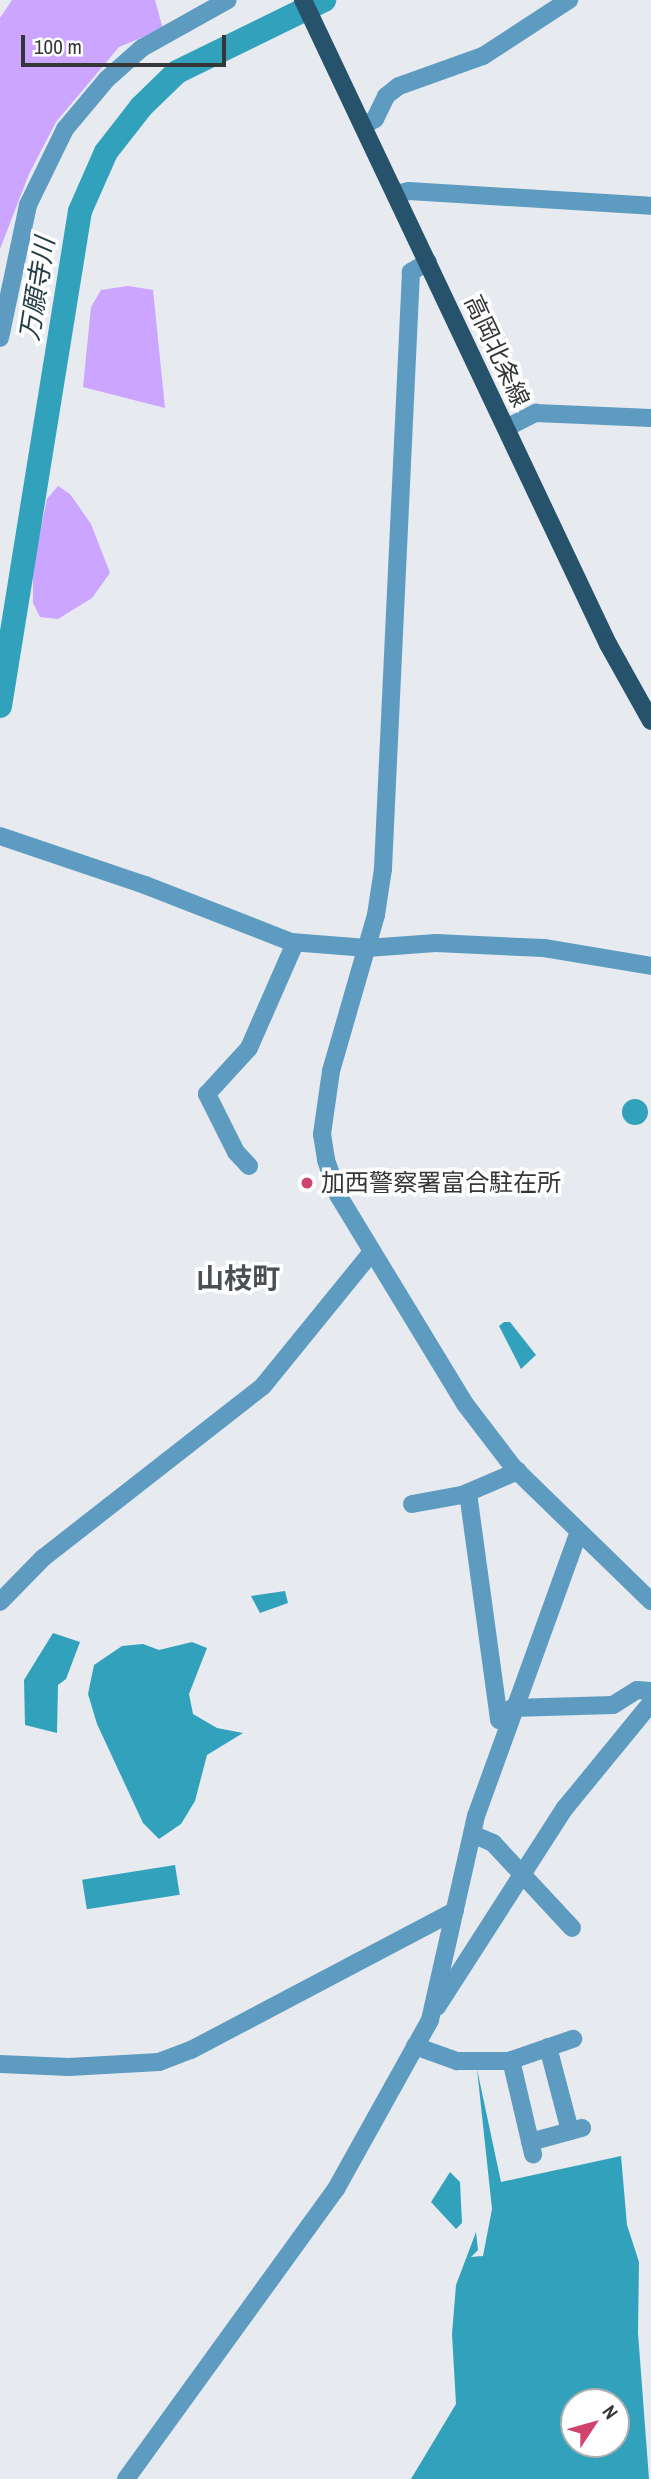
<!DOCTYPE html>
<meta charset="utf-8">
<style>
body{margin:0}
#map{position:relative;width:651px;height:2479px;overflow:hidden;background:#e7eaef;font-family:"Archivo Narrow","Noto Sans JP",sans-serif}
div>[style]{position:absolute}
.green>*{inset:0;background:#cba5ff}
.water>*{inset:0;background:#32a2bc;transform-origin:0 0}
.round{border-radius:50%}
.river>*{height:24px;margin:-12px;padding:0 12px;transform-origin:12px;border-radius:12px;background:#32a2bc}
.minor>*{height:18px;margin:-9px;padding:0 9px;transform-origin:9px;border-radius:9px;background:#5e9bc1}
.major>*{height:18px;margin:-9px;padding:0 9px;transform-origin:9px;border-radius:9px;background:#27526c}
.dots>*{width:19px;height:19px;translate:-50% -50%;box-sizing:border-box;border:4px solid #fff;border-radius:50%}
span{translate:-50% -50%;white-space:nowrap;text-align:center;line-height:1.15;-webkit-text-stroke:7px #fff;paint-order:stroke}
.street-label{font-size:24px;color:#343637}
.poi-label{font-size:24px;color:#343637}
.left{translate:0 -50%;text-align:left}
.water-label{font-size:26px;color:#253d44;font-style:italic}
.quarter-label{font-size:28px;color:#4b4e52;font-weight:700}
.north{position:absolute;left:560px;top:2388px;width:70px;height:70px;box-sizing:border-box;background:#fff;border:2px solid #aeafaf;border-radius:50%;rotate:54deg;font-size:19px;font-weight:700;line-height:28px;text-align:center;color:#343637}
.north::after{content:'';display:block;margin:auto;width:24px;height:32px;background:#d2436b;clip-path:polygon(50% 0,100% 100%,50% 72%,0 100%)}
.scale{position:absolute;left:21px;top:35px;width:205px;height:32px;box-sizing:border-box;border:4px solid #343637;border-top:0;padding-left:9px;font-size:21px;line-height:24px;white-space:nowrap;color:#343637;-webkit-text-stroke:5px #fff;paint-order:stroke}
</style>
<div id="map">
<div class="green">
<i style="clip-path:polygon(12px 0,155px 0,163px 29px,119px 47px,56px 122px,29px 174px,0 249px,0 18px)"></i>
<i style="clip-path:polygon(128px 286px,153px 290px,165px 408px,83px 387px,91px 307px,101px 290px)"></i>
<i style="clip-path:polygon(58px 486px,70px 494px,91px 524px,110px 573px,92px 598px,58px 619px,40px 617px,33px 603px,33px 567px,47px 499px)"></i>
</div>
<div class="water">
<i class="round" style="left:622px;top:1099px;width:26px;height:26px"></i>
<i style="clip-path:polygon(504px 1322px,510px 1322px,536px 1355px,521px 1369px,499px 1326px)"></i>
<i style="clip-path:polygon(285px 1591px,288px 1603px,260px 1613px,251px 1596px)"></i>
<i style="clip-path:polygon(53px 1633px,80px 1642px,66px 1679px,58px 1685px,57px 1733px,25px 1725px,24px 1680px)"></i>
<i style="clip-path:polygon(192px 1642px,207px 1648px,189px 1694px,193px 1714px,217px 1728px,243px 1733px,207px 1755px,195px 1801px,181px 1824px,159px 1839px,143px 1823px,97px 1724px,88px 1694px,94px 1665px,122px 1646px,143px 1644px,159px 1650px)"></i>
<i style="left:175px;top:1865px;width:30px;height:94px;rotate:81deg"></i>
<i style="clip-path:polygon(evenodd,477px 2069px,501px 2182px,621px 2156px,627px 2225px,639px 2262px,638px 2333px,649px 2479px,411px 2479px,456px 2404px,452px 2334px,456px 2285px,476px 2232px,478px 2250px,471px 2257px,483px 2256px,492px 2209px,477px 2069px,574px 2402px,616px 2402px,616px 2444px,574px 2444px,574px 2402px)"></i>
<i style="clip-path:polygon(450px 2172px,460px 2182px,462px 2223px,456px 2229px,431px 2202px)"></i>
</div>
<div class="river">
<i style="left:0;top:706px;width:501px;rotate:-80.82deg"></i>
<i style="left:80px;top:211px;width:64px;rotate:-66.2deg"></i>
<i style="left:106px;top:152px;width:57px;rotate:-52.1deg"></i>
<i style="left:141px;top:107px;width:50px;rotate:-44.2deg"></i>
<i style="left:177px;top:72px;width:164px;rotate:-26.1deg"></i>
</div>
<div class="minor">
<i style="left:363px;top:126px;width:14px;rotate:-30deg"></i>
<i style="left:375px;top:119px;width:25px;rotate:-64deg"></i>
<i style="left:386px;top:96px;width:16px;rotate:-38deg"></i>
<i style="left:399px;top:86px;width:89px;rotate:-19.7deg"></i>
<i style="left:483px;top:56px;width:103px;rotate:-33.1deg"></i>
<i style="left:395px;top:194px;width:14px;rotate:-12deg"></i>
<i style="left:409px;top:191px;width:242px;rotate:3.5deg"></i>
<i style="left:428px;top:262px;width:20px;rotate:150deg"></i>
<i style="left:411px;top:272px;width:598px;rotate:92.69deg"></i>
<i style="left:383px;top:869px;width:47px;rotate:98.7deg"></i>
<i style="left:376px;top:915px;width:162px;rotate:106.1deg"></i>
<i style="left:331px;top:1071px;width:64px;rotate:98.1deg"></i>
<i style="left:322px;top:1134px;width:26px;rotate:81deg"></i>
<i style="left:326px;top:1160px;width:37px;rotate:71deg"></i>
<i style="left:338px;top:1195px;width:245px;rotate:58.7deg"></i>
<i style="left:465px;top:1404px;width:81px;rotate:52.6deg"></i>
<i style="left:514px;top:1468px;width:191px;rotate:44.2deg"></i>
<i style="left:0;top:338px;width:136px;rotate:-78.1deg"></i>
<i style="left:28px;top:205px;width:85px;rotate:-64deg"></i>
<i style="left:65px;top:129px;width:65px;rotate:-50deg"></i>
<i style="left:107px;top:79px;width:47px;rotate:-41.5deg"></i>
<i style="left:142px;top:48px;width:98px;rotate:-29.2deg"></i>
<i style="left:506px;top:428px;width:34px;rotate:-27deg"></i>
<i style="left:536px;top:413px;width:115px;rotate:2.5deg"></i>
<i style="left:0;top:836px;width:153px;rotate:18.7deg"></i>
<i style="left:145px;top:885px;width:157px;rotate:21.3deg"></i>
<i style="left:291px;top:942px;width:76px;rotate:4.5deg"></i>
<i style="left:367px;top:948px;width:69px;rotate:-4.1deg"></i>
<i style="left:436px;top:943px;width:108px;rotate:2.7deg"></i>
<i style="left:544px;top:948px;width:109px;rotate:9.5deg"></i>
<i style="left:249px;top:1166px;width:19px;rotate:-133deg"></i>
<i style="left:236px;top:1152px;width:65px;rotate:-116.6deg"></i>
<i style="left:207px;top:1094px;width:62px;rotate:-47.6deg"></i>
<i style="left:249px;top:1048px;width:115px;rotate:-66.3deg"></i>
<i style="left:468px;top:1493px;width:229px;rotate:82.2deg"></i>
<i style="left:499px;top:1720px;width:9px"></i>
<i style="left:412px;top:1504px;width:51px;rotate:-10.2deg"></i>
<i style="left:462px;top:1495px;width:61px;rotate:-23.2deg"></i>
<i style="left:0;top:1602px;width:62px;rotate:-45.7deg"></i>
<i style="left:43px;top:1558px;width:279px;rotate:-38deg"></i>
<i style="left:263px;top:1386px;width:173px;rotate:-50.9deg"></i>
<i style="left:512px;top:1708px;width:101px;rotate:-1.7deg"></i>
<i style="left:613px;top:1705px;width:28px;rotate:-32deg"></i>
<i style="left:637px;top:1690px;width:14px;rotate:4deg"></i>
<i style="left:472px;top:1834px;width:23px;rotate:23deg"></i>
<i style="left:493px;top:1843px;width:116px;rotate:47.1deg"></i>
<i style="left:437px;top:2007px;width:237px;rotate:-57.3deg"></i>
<i style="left:565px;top:1808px;width:136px;rotate:-50.7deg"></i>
<i style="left:415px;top:2046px;width:45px;rotate:19.7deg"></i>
<i style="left:457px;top:2061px;width:52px"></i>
<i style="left:509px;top:2061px;width:68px;rotate:-19deg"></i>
<i style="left:548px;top:2047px;width:87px;rotate:75.3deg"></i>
<i style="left:511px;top:2060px;width:97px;rotate:76.8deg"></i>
<i style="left:0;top:2064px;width:69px;rotate:2.5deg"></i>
<i style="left:69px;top:2067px;width:90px;rotate:-3.2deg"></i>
<i style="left:159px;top:2062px;width:34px;rotate:-21deg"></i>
<i style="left:191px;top:2050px;width:298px;rotate:-27.8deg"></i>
<i style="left:530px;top:2142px;width:54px;rotate:-15.1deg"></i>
<i style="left:126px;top:2479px;width:358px;rotate:-54.1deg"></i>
<i style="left:336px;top:2189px;width:193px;rotate:-60.9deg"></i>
<i style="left:430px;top:2020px;width:209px;rotate:-77.3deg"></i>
<i style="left:476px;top:1816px;width:300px;rotate:-70.1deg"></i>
</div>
<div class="major">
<i style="left:303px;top:0;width:713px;rotate:64.66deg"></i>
<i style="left:608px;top:644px;width:88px;rotate:60.8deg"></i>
</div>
<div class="dots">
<i style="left:307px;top:1183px;background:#d2436b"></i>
</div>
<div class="street-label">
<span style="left:497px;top:351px;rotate:65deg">高岡北条線</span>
</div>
<div class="poi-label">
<span class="left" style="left:321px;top:1183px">加西警察署富合駐在所</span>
</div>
<div class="water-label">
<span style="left:37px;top:289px;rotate:-81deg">万願寺川</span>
</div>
<div class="quarter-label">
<span style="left:238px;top:1278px">山枝町</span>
</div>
<div class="north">N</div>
<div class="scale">100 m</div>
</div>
